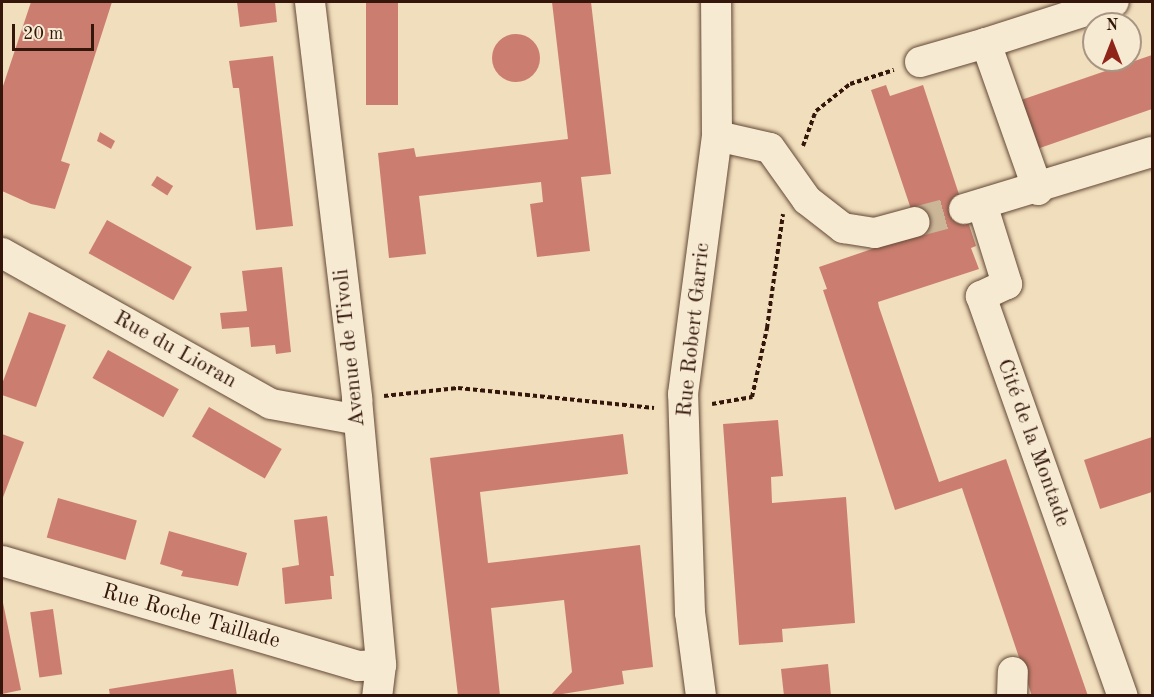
<!DOCTYPE html>
<meta charset="utf-8">
<style>
body{margin:0}
#map{position:relative;width:1154px;height:697px;overflow:hidden;background:#f1debc;font-family:"Old Standard TT",serif}
div>[style]{position:absolute}
.building>*{inset:0;background:#cb7e6f;transform-origin:0 0}
.round{border-radius:50%}
.minor-tunnel>*{height:30px;margin-top:-15px;transform-origin:0;background:repeating-linear-gradient(90deg,#cbb698 0 30px,transparent 0 45px)}
.path>*{height:4px;margin-top:-2px;transform-origin:0;background:repeating-linear-gradient(90deg,#34160a 0 4.5px,transparent 0 7.5px)}
.roads{filter:drop-shadow(0 0 2px #634836) drop-shadow(0 0 2px #634836)}
.minor>*{height:30px;margin:-15px;padding:0 15px;transform-origin:15px;border-radius:15px;background:#f6ead3}
span{translate:-50% -50%;white-space:nowrap;text-align:center;line-height:1.15;-webkit-text-stroke:6px #f6ead3;paint-order:stroke}
.street-label{font-size:22px;color:#34160a}
.frame{position:absolute;inset:0;border:3px solid #34160a;pointer-events:none}
.north{position:absolute;left:1082px;top:12px;width:60px;height:60px;box-sizing:border-box;background:#f6ead3;border:2px solid #a89583;border-radius:50%;rotate:0deg;font-size:16px;font-weight:700;line-height:24px;text-align:center;color:#34160a}
.north::after{content:'';display:block;margin:auto;width:21px;height:27px;background:#8f2418;clip-path:polygon(50% 0,100% 100%,50% 72%,0 100%)}
.scale{position:absolute;left:12px;top:24px;width:82px;height:27px;box-sizing:border-box;border:3px solid #34160a;border-top:0;padding-left:8px;font-size:18px;line-height:21px;white-space:nowrap;color:#34160a;-webkit-text-stroke:4px #f6ead3;paint-order:stroke}
</style>
<div id="map">
<div class="building">
<i style="clip-path:polygon(31px 2px,112px 2px,61px 161px,70px 164px,55px 209px,31px 204px,2px 191px,2px 89px)"></i>
<i style="clip-path:polygon(237px 2px,275px 2px,277px 22px,240px 27px)"></i>
<i style="left:366px;top:2px;width:32px;height:103px"></i>
<i style="clip-path:polygon(552px 2px,591px 2px,611px 174px,581px 177px,590px 251px,537px 257px,530px 204px,543px 202px,541px 182px,419px 196px,426px 254px,389px 258px,378px 153px,414px 148px,416px 157px,568px 139px)"></i>
<i class="round" style="left:492px;top:34px;width:48px;height:48px"></i>
<i style="clip-path:polygon(1152px 55px,1152px 109px,1037px 149px,1021px 100px)"></i>
<i style="clip-path:polygon(273px 56px,293px 226px,256px 230px,239px 88px,233px 88px,229px 61px)"></i>
<i style="clip-path:polygon(886px 85px,890px 96px,923px 85px,976px 246px,971px 248px,979px 269px,878px 302px,879px 307px,939px 482px,1006px 459px,1088px 696px,1032px 696px,962px 488px,895px 510px,823px 290px,827px 289px,819px 267px,919px 233px,871px 90px)"></i>
<i style="clip-path:polygon(100px 132px,115px 141px,111px 149px,97px 141px)"></i>
<i style="left:157px;top:176px;width:19px;height:11px;rotate:32deg"></i>
<i style="left:107px;top:220px;width:97px;height:38px;rotate:29deg"></i>
<i style="clip-path:polygon(282px 267px,291px 352px,276px 354px,275px 345px,251px 347px,249px 327px,222px 329px,220px 313px,247px 311px,242px 271px)"></i>
<i style="clip-path:polygon(29px 312px,66px 325px,36px 407px,2px 395px,2px 384px)"></i>
<i style="left:108px;top:350px;width:81px;height:32px;rotate:29deg"></i>
<i style="left:209px;top:407px;width:84px;height:34px;rotate:30deg"></i>
<i style="clip-path:polygon(778px 420px,783px 476px,771px 477px,772px 503px,846px 497px,855px 623px,782px 629px,783px 642px,739px 645px,723px 424px)"></i>
<i style="clip-path:polygon(2px 434px,24px 442px,2px 500px)"></i>
<i style="clip-path:polygon(623px 434px,628px 474px,480px 492px,488px 563px,640px 545px,653px 667px,622px 671px,624px 684px,550px 696px,572px 672px,564px 600px,491px 608px,500px 696px,458px 696px,430px 458px)"></i>
<i style="clip-path:polygon(1152px 437px,1152px 492px,1100px 509px,1084px 460px)"></i>
<i style="left:58px;top:498px;width:82px;height:41px;rotate:16deg"></i>
<i style="clip-path:polygon(327px 516px,334px 576px,330px 576px,332px 599px,285px 604px,282px 568px,299px 565px,294px 520px)"></i>
<i style="clip-path:polygon(169px 531px,247px 553px,238px 586px,181px 576px,183px 571px,160px 564px)"></i>
<i style="clip-path:polygon(2px 598px,21px 690px,2px 694px)"></i>
<i style="left:53px;top:609px;width:66px;height:23px;rotate:82deg"></i>
<i style="clip-path:polygon(828px 664px,831px 696px,784px 696px,781px 669px)"></i>
<i style="clip-path:polygon(233px 669px,237px 696px,110px 696px,109px 689px)"></i>
</div>
<div class="minor-tunnel">
<i style="left:915px;top:222px;width:51px;rotate:-14.9deg"></i>
</div>
<div class="path">
<i style="left:803px;top:146px;width:37px;rotate:-70deg"></i>
<i style="left:816px;top:111px;width:43px;rotate:-38.5deg"></i>
<i style="left:850px;top:84px;width:46px;rotate:-17.7deg"></i>
<i style="left:384px;top:396px;width:74px;rotate:-6.2deg"></i>
<i style="left:458px;top:388px;width:197px;rotate:5.8deg"></i>
<i style="left:712px;top:404px;width:41px;rotate:-9.9deg"></i>
<i style="left:752px;top:397px;width:71px;rotate:-77.7deg"></i>
<i style="left:767px;top:328px;width:115px;rotate:-82deg"></i>
</div>
<div class="roads">
<div class="minor">
<i style="left:310px;top:2px;width:400px;rotate:83.2deg"></i>
<i style="left:357px;top:399px;width:267px;rotate:84.8deg"></i>
<i style="left:381px;top:665px;width:31px;rotate:97deg"></i>
<i style="left:920px;top:62px;width:69px;rotate:-16.1deg"></i>
<i style="left:717px;top:136px;width:54px;rotate:12.8deg"></i>
<i style="left:770px;top:148px;width:64px;rotate:54.6deg"></i>
<i style="left:807px;top:200px;width:46px;rotate:37.9deg"></i>
<i style="left:843px;top:228px;width:32px;rotate:9deg"></i>
<i style="left:875px;top:233px;width:41px;rotate:-15.4deg"></i>
<i style="left:1038px;top:190px;width:156px;rotate:-109.5deg"></i>
<i style="left:986px;top:43px;width:134px;rotate:-17.8deg"></i>
<i style="left:982px;top:204px;width:84px;rotate:72.6deg"></i>
<i style="left:1007px;top:284px;width:29px;rotate:155deg"></i>
<i style="left:981px;top:296px;width:424px;rotate:70.5deg"></i>
<i style="left:964px;top:209px;width:196px;rotate:-16.9deg"></i>
<i style="left:2px;top:253px;width:308px;rotate:29.3deg"></i>
<i style="left:271px;top:404px;width:88px;rotate:10.4deg"></i>
<i style="left:2px;top:561px;width:372px;rotate:16.4deg"></i>
<i style="left:359px;top:666px;width:22px;rotate:-3deg"></i>
<i style="left:701px;top:696px;width:84px;rotate:-97.5deg"></i>
<i style="left:690px;top:613px;width:219px;rotate:-91.8deg"></i>
<i style="left:683px;top:394px;width:260px;rotate:-82.5deg"></i>
<i style="left:717px;top:136px;width:134px;rotate:-90.4deg"></i>
<i style="left:1012px;top:696px;width:24px;rotate:-88deg"></i>
</div>
</div>
<div class="street-label">
<span style="left:694px;top:330px;rotate:-84deg">Rue Robert Garric</span>
<span style="left:350px;top:348px;rotate:-96deg">Avenue de Tivoli</span>
<span style="left:175px;top:350px;rotate:29deg">Rue du Lioran</span>
<span style="left:1033px;top:443px;rotate:70deg">Cité de la Montade</span>
<span style="left:191px;top:617px;rotate:16deg">Rue Roche Taillade</span>
</div>
<div class="frame"></div>
<div class="north">N</div>
<div class="scale">20 m</div>
</div>
